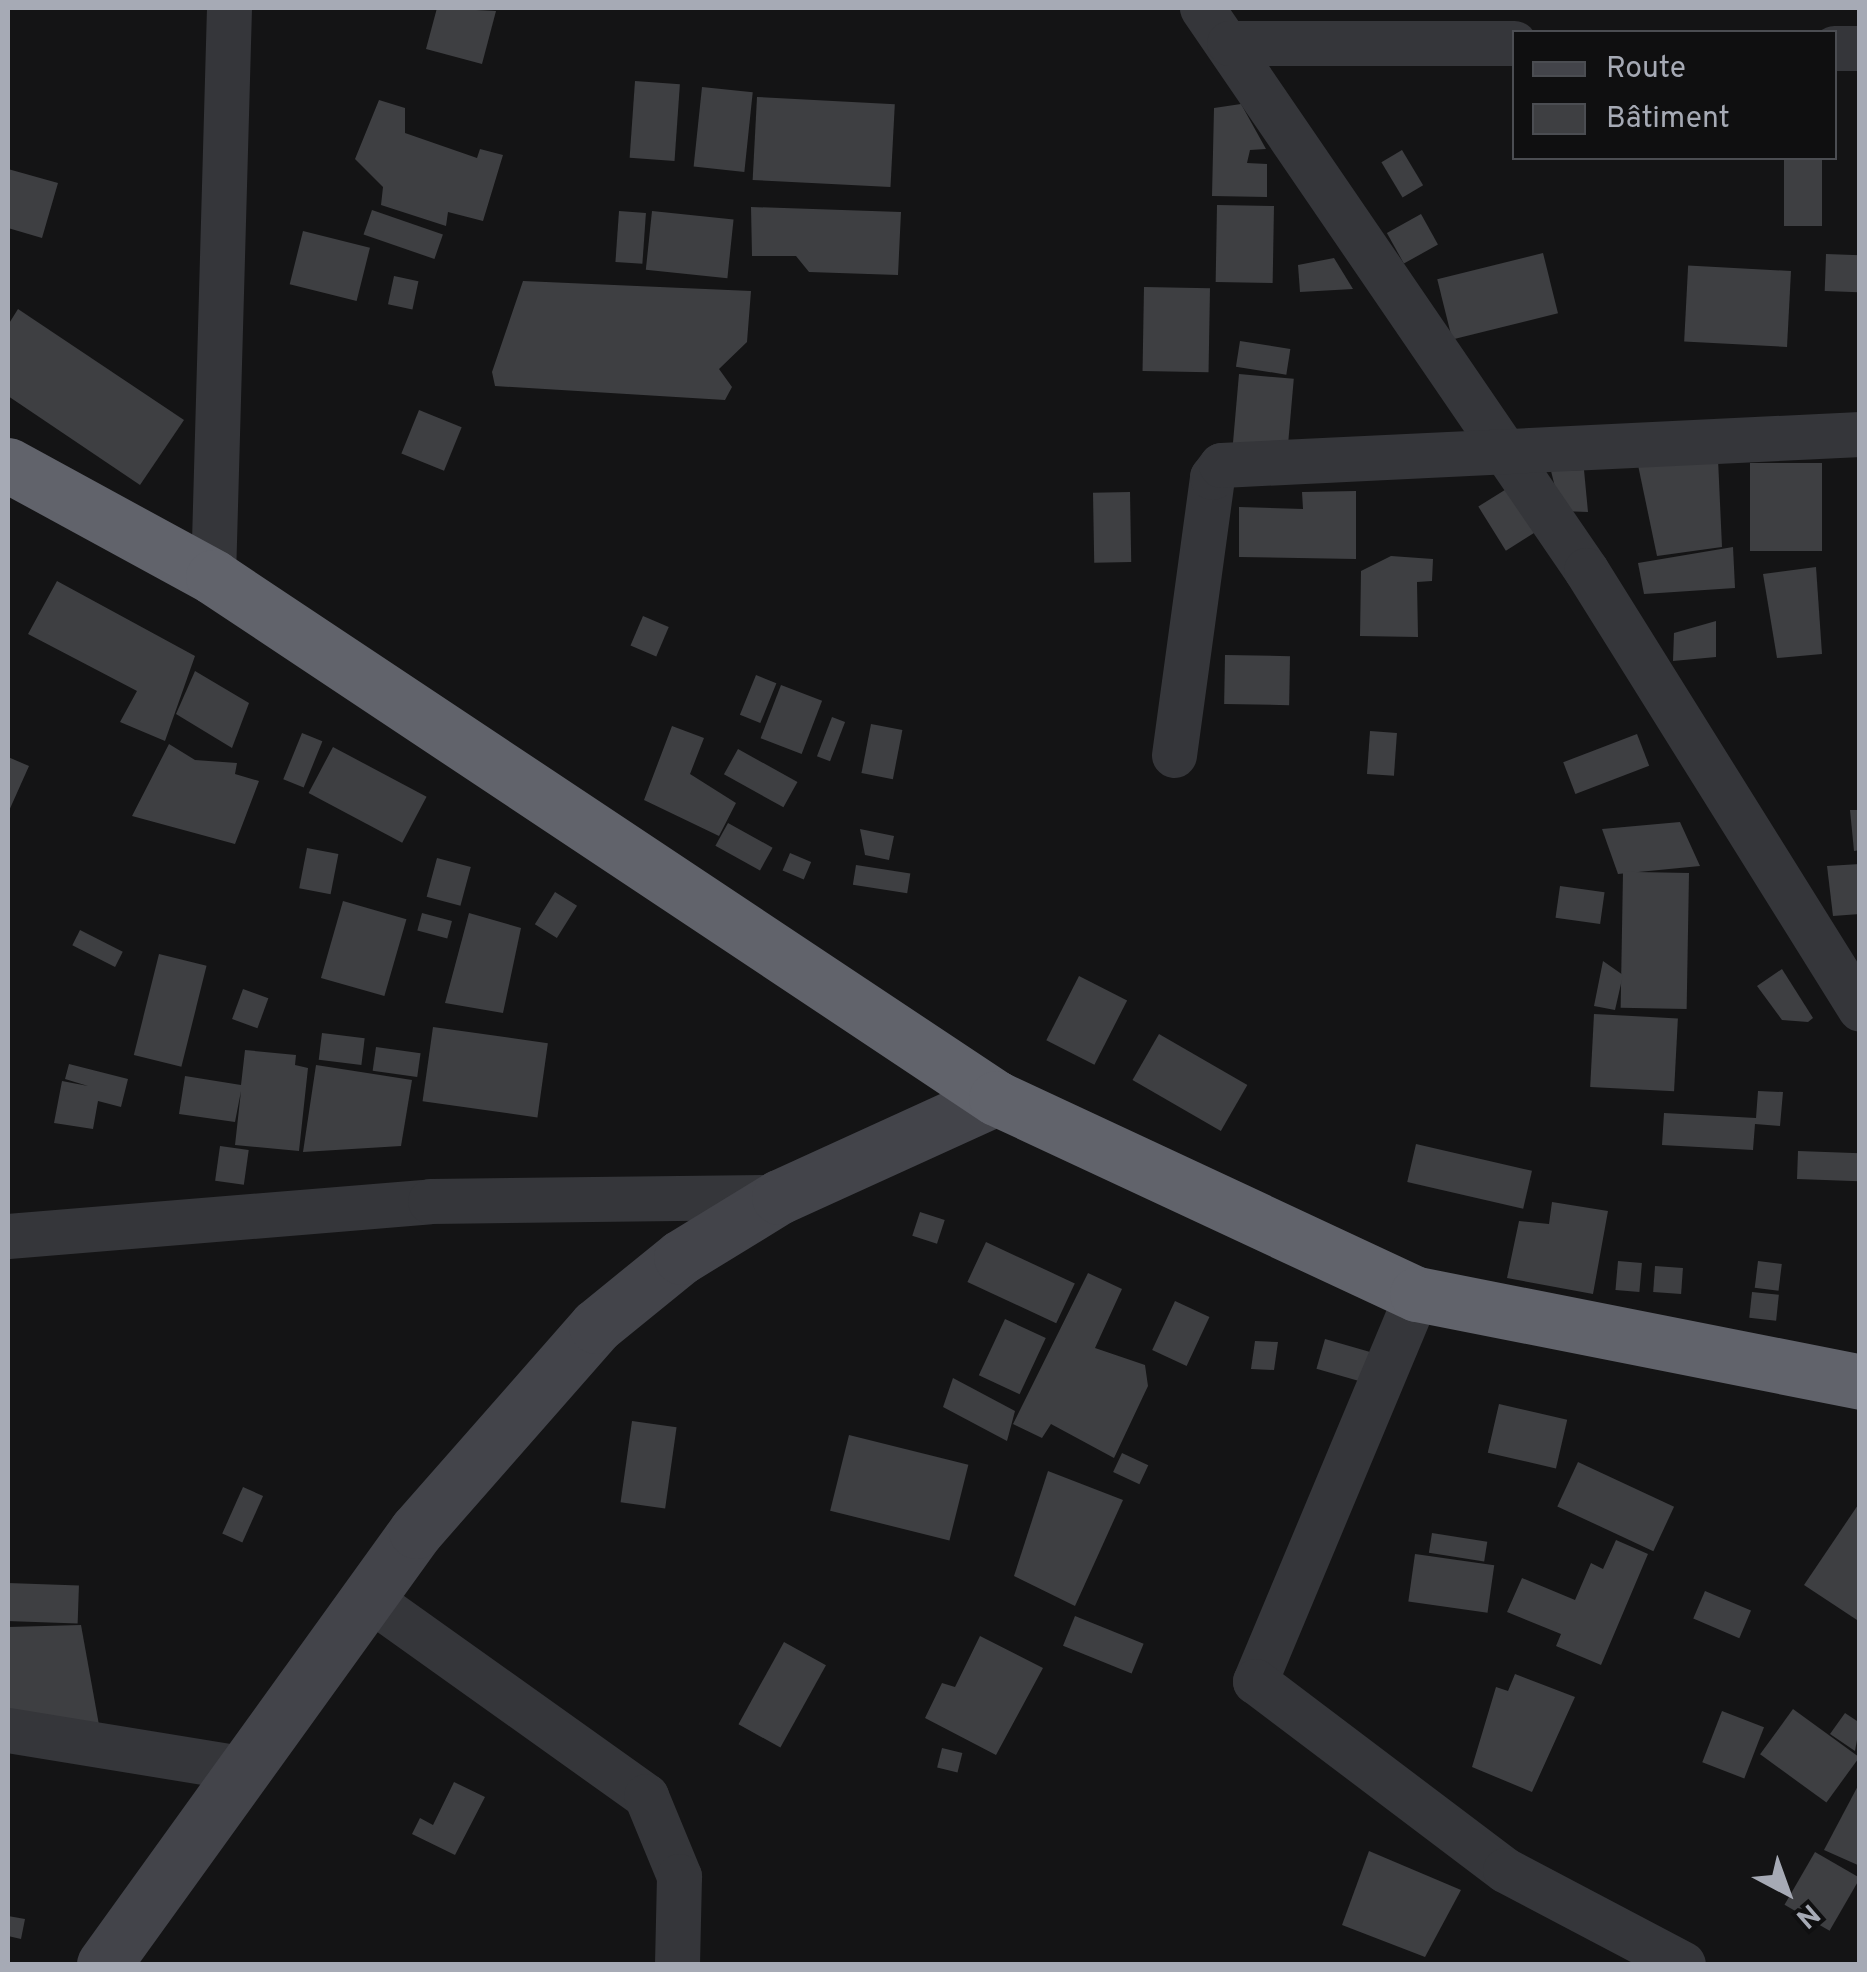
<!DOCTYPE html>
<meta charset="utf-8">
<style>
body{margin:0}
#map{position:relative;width:1867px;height:1972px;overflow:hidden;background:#141415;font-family:Overpass,sans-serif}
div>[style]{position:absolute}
.building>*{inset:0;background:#3e3f42;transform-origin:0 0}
.street>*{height:45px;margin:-22.5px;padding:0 22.5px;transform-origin:22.5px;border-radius:22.5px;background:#35363a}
.secondary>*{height:55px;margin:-27.5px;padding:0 27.5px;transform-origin:27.5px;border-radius:27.5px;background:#43444a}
.highway>*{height:55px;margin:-27.5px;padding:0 27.5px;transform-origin:27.5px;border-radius:27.5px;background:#61636b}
span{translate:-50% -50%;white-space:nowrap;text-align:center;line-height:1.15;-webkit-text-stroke:8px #0f0f10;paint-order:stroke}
.frame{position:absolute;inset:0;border:10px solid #a6aab5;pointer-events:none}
.legend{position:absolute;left:1512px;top:30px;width:325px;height:130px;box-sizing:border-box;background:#0f0f10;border:2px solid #4b4d52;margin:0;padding:12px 18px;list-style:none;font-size:30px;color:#a6aab5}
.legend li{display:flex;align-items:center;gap:20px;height:50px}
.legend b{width:50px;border:2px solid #4b4d52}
.north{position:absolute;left:1737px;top:1842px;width:100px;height:100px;-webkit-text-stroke:8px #0f0f10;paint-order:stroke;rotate:139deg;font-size:28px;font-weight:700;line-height:40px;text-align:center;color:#a6aab5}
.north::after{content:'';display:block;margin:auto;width:35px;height:45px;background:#a6aab5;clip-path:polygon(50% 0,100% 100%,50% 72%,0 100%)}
</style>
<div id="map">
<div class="building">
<i style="clip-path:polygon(437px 8px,496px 11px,482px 64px,426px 49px)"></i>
<i style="left:635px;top:81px;width:45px;height:77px;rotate:4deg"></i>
<i style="left:702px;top:87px;width:51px;height:80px;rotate:6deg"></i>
<i style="left:757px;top:97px;width:138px;height:83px;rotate:3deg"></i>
<i style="clip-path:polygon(379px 100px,405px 108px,405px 133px,477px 158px,480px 149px,503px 155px,483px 221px,448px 212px,446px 226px,381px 205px,383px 187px,355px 159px)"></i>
<i style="clip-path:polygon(1241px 104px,1266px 149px,1250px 150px,1247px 163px,1267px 164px,1267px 197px,1212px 196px,1214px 108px)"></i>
<i style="left:1402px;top:150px;width:41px;height:24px;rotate:59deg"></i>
<i style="left:1784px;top:158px;width:38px;height:68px"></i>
<i style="clip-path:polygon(8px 169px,58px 183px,42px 238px,8px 228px)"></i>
<i style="left:1217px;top:205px;width:57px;height:77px;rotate:1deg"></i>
<i style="clip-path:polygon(751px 207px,901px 212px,898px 275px,809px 272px,796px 256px,752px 256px)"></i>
<i style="left:372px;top:210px;width:75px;height:26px;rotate:19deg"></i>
<i style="left:619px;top:211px;width:27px;height:51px;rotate:4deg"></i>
<i style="left:652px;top:211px;width:82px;height:59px;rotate:6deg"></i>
<i style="left:1421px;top:214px;width:35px;height:39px;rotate:61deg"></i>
<i style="left:303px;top:231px;width:69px;height:55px;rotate:14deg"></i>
<i style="left:1543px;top:253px;width:62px;height:109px;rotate:76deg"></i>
<i style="left:1826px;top:254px;width:34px;height:37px;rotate:2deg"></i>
<i style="clip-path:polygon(1334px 258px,1353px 289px,1300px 292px,1298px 265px)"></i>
<i style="left:1791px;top:271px;width:76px;height:103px;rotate:93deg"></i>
<i style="left:394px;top:276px;width:25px;height:29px;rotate:12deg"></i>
<i style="clip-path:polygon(523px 281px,751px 291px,747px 342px,719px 369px,732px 387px,725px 400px,495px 386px,492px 372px)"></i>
<i style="left:1144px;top:287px;width:66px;height:84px;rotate:1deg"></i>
<i style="clip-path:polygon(18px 309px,184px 420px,140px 485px,8px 396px,8px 325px)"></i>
<i style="left:1240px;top:341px;width:51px;height:26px;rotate:9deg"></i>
<i style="left:1239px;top:374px;width:55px;height:72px;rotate:5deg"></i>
<i style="left:419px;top:410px;width:46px;height:47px;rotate:22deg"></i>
<i style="clip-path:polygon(1718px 459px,1722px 547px,1657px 556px,1638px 465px)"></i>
<i style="left:1750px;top:463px;width:72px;height:88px"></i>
<i style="clip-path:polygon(1584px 470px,1588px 512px,1561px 511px,1551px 471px)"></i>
<i style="left:1508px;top:488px;width:52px;height:35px;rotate:58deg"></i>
<i style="clip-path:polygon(1356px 491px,1356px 559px,1239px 557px,1239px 507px,1303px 509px,1302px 492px)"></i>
<i style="left:1130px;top:492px;width:70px;height:37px;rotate:89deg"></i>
<i style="clip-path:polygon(1733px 547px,1735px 588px,1644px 594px,1638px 563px)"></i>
<i style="clip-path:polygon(1391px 556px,1433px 559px,1432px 581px,1417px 582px,1418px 637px,1360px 636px,1361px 571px)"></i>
<i style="clip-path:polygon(1816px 567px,1822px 654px,1777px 658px,1763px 574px)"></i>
<i style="clip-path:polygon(57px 581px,195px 656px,165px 741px,120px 722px,137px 691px,28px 634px)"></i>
<i style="left:643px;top:616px;width:28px;height:32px;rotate:23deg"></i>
<i style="clip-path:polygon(1716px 621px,1716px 657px,1673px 661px,1674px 633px)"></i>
<i style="left:1225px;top:655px;width:65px;height:49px;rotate:1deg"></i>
<i style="clip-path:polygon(195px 671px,249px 703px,232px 748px,176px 714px)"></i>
<i style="left:756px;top:675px;width:22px;height:43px;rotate:22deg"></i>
<i style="left:781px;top:685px;width:44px;height:57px;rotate:21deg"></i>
<i style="left:832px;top:717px;width:14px;height:42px;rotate:21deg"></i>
<i style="left:871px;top:724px;width:32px;height:50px;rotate:11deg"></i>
<i style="clip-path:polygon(672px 726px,704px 738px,690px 774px,736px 803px,719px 836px,644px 800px)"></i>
<i style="left:1370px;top:731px;width:27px;height:43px;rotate:4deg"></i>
<i style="left:302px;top:733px;width:22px;height:50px;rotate:22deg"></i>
<i style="left:1637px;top:734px;width:34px;height:79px;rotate:69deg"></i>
<i style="clip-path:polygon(169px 744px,195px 760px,237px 763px,235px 774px,259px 781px,235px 844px,132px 816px)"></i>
<i style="left:333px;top:747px;width:106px;height:52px;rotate:28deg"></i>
<i style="left:738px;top:749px;width:68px;height:29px;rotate:29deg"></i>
<i style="clip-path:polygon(8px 757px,29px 766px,8px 813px)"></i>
<i style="clip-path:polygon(1850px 810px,1860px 810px,1860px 850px,1854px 851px)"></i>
<i style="clip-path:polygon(1680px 822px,1700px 866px,1618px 874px,1602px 829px)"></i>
<i style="left:728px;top:823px;width:51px;height:26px;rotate:29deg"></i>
<i style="clip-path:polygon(860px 829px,894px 836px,889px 860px,865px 855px)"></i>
<i style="left:307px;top:848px;width:32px;height:41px;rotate:11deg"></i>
<i style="left:790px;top:853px;width:23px;height:19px;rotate:23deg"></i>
<i style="left:437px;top:858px;width:35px;height:40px;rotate:15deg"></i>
<i style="clip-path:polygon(1860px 864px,1860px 914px,1833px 916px,1827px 866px)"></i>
<i style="left:856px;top:865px;width:55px;height:20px;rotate:9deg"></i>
<i style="left:1689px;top:873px;width:136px;height:66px;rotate:91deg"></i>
<i style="left:1560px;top:886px;width:45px;height:32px;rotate:8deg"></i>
<i style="left:555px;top:892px;width:26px;height:38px;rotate:32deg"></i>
<i style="left:343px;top:901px;width:66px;height:80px;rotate:16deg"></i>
<i style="left:422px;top:913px;width:31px;height:18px;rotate:15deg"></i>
<i style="clip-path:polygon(469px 913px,521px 928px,503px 1013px,445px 1003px)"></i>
<i style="left:80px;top:930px;width:48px;height:17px;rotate:27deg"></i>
<i style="left:159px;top:954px;width:49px;height:104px;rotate:14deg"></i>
<i style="clip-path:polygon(1603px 961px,1623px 975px,1615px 1010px,1594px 1006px)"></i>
<i style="clip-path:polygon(1782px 969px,1813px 1018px,1808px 1022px,1782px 1020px,1757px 986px)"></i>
<i style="left:1079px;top:976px;width:54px;height:72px;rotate:27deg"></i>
<i style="left:243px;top:989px;width:27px;height:32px;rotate:20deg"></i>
<i style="left:1594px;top:1014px;width:84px;height:73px;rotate:3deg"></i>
<i style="left:433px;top:1027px;width:116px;height:75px;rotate:8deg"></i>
<i style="left:322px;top:1033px;width:43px;height:27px;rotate:7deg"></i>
<i style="left:1159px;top:1034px;width:102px;height:53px;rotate:30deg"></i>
<i style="left:376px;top:1047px;width:45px;height:24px;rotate:8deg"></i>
<i style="clip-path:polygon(245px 1050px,296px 1055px,295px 1065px,308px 1068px,299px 1151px,235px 1145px,241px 1091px,235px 1122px,179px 1114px,185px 1076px,241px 1085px)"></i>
<i style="clip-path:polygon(69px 1064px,128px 1079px,121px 1107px,98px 1101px,93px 1129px,54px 1123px,62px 1081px,88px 1086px,65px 1079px)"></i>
<i style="clip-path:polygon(316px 1065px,412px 1080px,401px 1146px,303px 1152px)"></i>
<i style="clip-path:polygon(1758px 1091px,1783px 1092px,1780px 1126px,1755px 1124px,1753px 1150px,1662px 1145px,1664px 1113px,1756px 1118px)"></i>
<i style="left:1416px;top:1144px;width:119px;height:39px;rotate:13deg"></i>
<i style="left:220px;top:1146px;width:29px;height:35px;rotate:8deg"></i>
<i style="left:1798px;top:1151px;width:62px;height:28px;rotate:2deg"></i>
<i style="clip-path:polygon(1552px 1202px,1608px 1211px,1593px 1294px,1507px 1278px,1519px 1221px,1549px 1224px)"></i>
<i style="left:920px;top:1212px;width:26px;height:25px;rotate:18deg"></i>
<i style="left:986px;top:1242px;width:98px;height:44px;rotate:25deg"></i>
<i style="left:1618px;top:1261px;width:24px;height:29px;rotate:5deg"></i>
<i style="left:1758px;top:1261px;width:24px;height:27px;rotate:7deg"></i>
<i style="left:1655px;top:1266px;width:28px;height:26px;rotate:4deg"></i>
<i style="clip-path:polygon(1088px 1273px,1122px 1289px,1095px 1348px,1145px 1365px,1148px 1386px,1114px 1458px,1051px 1424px,1042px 1438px,1013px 1424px)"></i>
<i style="left:1752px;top:1292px;width:27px;height:26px;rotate:6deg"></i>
<i style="left:1175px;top:1301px;width:38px;height:54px;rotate:25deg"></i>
<i style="left:1005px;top:1319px;width:45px;height:62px;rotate:25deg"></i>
<i style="left:1325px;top:1339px;width:65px;height:31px;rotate:16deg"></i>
<i style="clip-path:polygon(1255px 1341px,1278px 1342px,1274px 1370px,1251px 1369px)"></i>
<i style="clip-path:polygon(953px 1378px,1015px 1411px,1007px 1441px,943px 1407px)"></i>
<i style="left:1499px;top:1404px;width:70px;height:50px;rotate:13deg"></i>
<i style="left:632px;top:1421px;width:45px;height:82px;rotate:8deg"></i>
<i style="left:849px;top:1435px;width:123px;height:78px;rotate:14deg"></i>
<i style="left:1122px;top:1453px;width:29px;height:21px;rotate:25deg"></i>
<i style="left:1578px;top:1462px;width:106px;height:49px;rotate:25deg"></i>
<i style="clip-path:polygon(1048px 1471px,1123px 1500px,1075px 1606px,1014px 1576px)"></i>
<i style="left:243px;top:1487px;width:22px;height:51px;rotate:24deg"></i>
<i style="clip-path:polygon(1860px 1502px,1860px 1615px,1857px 1620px,1804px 1585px)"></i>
<i style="left:1432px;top:1533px;width:56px;height:20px;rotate:9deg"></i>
<i style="clip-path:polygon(1616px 1540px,1648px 1554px,1601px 1665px,1556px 1646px,1561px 1634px,1507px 1612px,1522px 1578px,1575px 1600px,1591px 1563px,1603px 1569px)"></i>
<i style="left:1415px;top:1554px;width:80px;height:48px;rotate:8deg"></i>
<i style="left:8px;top:1583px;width:71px;height:38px;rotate:2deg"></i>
<i style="left:1705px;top:1591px;width:50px;height:30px;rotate:23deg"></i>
<i style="left:1075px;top:1616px;width:74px;height:32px;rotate:22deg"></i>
<i style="clip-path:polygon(81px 1625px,99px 1725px,8px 1719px,8px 1627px)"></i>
<i style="clip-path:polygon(980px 1636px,1043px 1668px,996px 1755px,925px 1718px,942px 1683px,955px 1687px)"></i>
<i style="left:784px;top:1642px;width:48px;height:94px;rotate:29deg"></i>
<i style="clip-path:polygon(1515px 1674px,1575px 1697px,1532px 1792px,1472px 1767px,1496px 1687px,1508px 1691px)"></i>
<i style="left:1793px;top:1709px;width:82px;height:56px;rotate:36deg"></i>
<i style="left:1722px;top:1711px;width:45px;height:55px;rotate:21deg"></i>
<i style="clip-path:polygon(1845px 1713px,1860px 1723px,1855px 1751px,1830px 1734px)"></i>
<i style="left:942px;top:1748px;width:21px;height:20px;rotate:14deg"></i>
<i style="clip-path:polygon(454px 1782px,485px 1797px,455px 1855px,412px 1834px,420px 1818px,433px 1825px)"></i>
<i style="clip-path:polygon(1860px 1782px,1860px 1866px,1824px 1850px)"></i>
<i style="clip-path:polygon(1369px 1851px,1461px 1890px,1425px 1957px,1342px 1925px)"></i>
<i style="left:1815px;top:1852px;width:52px;height:61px;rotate:30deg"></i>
<i style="clip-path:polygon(8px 1916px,25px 1919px,21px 1939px,8px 1936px)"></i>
</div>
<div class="street">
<i style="left:1202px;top:8px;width:681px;rotate:55.66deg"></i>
<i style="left:1586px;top:570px;width:517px;rotate:58.03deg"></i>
<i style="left:1229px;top:43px;width:285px"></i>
<i style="left:1834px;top:48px;width:26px"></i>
<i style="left:213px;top:577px;width:569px;rotate:-88.39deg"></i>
<i style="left:1174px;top:755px;width:281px;rotate:-82.2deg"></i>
<i style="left:1212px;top:477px;width:15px;rotate:-53deg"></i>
<i style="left:1221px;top:465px;width:640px;rotate:-2.78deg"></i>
<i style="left:8px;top:1236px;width:423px;rotate:-4.7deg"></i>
<i style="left:430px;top:1201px;width:349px;rotate:-0.7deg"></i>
<i style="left:1417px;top:1294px;width:420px;rotate:112.7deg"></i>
<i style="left:1255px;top:1681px;width:313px;rotate:37.1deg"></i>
<i style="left:1505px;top:1870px;width:201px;rotate:27.8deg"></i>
<i style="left:367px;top:1597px;width:343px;rotate:35.5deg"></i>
<i style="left:646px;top:1796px;width:87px;rotate:67.6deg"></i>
<i style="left:679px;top:1876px;width:88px;rotate:91.3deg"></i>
<i style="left:8px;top:1730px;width:234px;rotate:9.3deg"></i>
</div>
<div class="secondary">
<i style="left:104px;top:1964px;width:534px;rotate:-54.23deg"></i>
<i style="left:416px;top:1531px;width:273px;rotate:-48.7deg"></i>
<i style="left:596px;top:1326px;width:109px;rotate:-39.1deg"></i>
<i style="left:681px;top:1257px;width:115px;rotate:-31.5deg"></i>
<i style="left:779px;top:1197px;width:239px;rotate:-24.5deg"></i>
</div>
<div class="highway">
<i style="left:8px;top:465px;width:234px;rotate:28.6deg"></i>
<i style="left:213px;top:577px;width:940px;rotate:33.64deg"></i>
<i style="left:996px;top:1098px;width:464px;rotate:25deg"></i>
<i style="left:1417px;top:1294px;width:452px;rotate:11.2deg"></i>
</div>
<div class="frame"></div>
<ul class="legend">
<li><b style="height:12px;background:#43444a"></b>Route</li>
<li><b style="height:28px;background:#3e3f42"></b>Bâtiment</li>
</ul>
<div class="north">N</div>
</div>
